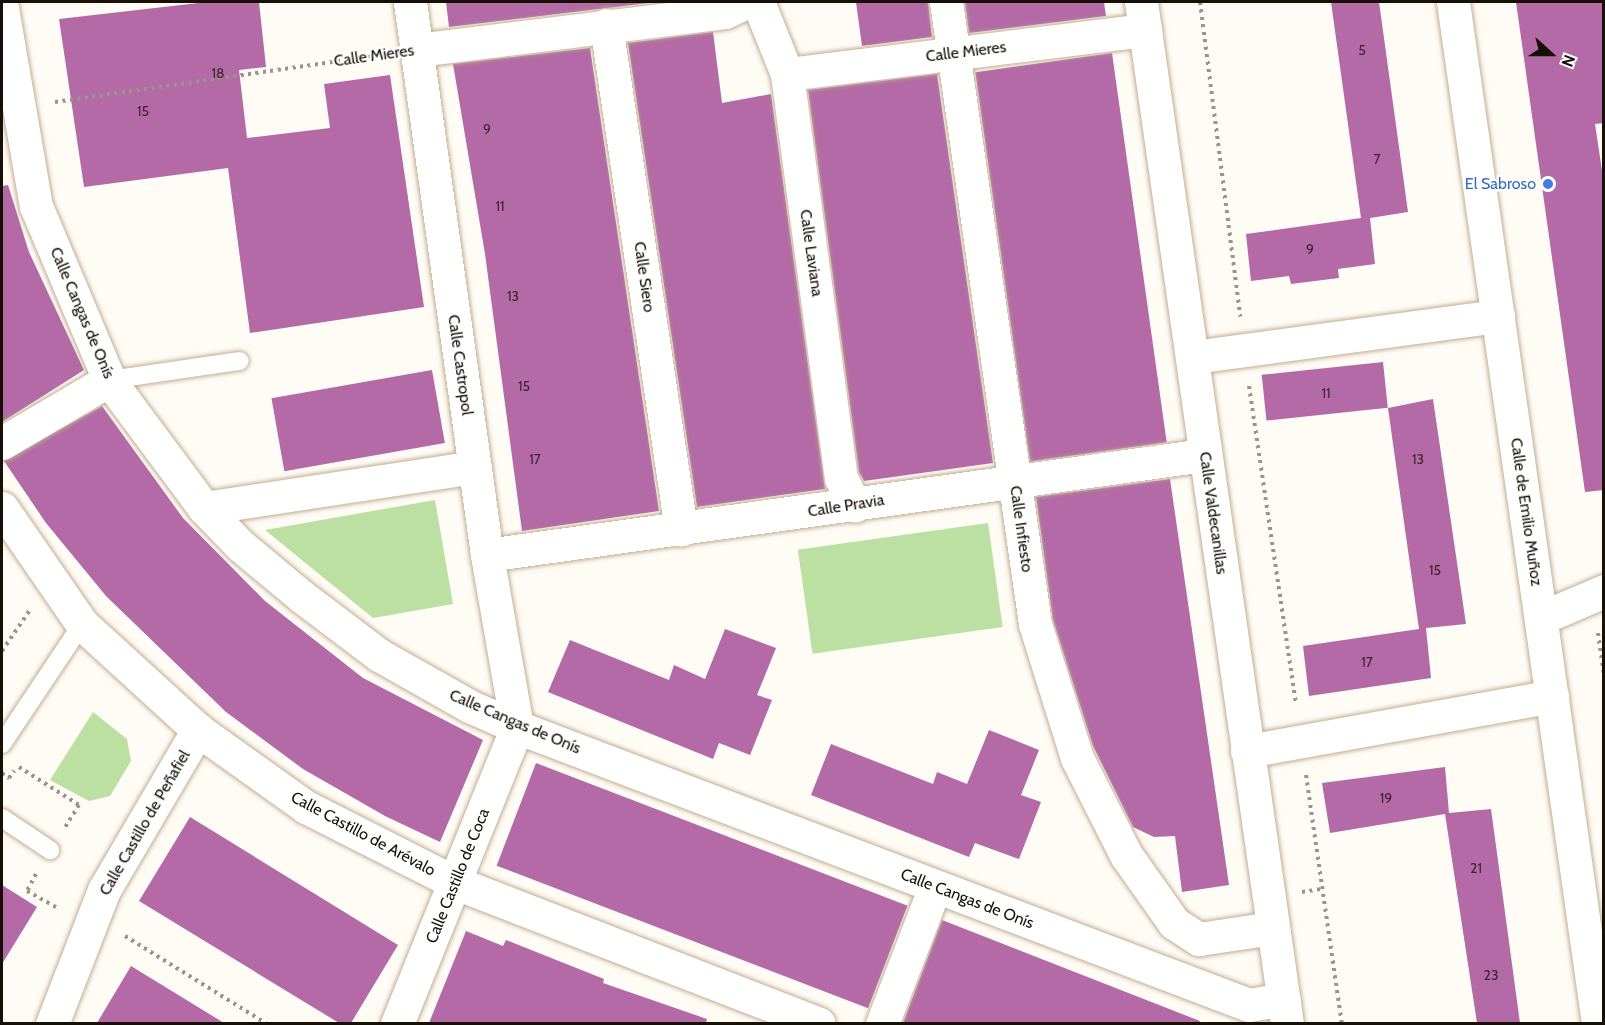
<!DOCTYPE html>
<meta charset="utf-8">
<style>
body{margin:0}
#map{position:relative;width:1605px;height:1025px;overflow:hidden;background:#fffbf5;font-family:Cabin,sans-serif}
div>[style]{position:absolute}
.green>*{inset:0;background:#bcdfa2;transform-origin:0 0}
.building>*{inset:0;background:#b36aa6;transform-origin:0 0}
.path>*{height:4px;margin-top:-2px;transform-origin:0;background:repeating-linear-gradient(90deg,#99948c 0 3px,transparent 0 7.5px)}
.roads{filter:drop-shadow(0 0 2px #c1ae91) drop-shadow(0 0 2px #c1ae91)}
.service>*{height:18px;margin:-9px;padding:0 9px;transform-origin:9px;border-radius:9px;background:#fff}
.minor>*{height:33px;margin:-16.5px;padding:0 16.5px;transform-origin:16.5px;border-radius:16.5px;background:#fff}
.dots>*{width:16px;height:16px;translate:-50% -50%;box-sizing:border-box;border:3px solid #fff;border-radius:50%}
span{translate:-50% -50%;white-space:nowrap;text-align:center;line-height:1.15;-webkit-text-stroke:4.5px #fff;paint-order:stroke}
.number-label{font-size:14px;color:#3e262e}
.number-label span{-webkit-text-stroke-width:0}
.street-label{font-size:16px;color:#171006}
.shop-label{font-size:16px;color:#366cbe}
.right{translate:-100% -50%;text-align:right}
.frame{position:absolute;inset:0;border:3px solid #171006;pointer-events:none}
.north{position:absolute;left:1521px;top:24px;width:60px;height:60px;-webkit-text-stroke:4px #fff;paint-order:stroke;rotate:111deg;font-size:16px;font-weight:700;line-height:24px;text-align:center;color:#171006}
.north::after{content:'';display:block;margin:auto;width:21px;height:27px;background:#171006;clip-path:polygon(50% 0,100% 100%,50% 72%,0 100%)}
</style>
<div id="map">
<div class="green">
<i style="clip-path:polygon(435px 500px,453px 604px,373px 618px,265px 530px)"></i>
<i style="left:988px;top:523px;width:105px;height:192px;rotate:82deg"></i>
<i style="clip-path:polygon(93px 712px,127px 739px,131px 761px,110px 796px,89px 801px,50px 780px)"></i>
</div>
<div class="building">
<i style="clip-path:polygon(207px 2px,259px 2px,266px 67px,239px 70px,247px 138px,330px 128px,324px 84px,390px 75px,424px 307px,250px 333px,228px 168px,84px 187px,59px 19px)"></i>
<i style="clip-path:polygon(446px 2px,657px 2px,449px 27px)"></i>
<i style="clip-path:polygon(856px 2px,928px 2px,932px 37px,862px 46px)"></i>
<i style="clip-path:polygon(965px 2px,1104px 2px,1106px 16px,969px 33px)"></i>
<i style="clip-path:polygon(1331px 2px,1379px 2px,1408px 212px,1370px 218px,1375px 264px,1338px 269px,1339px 278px,1291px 284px,1289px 276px,1251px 281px,1246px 234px,1361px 218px)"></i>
<i style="clip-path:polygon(1516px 2px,1604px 2px,1604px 123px,1595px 124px,1604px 184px,1604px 490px,1585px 492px)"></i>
<i style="clip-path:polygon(713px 32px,722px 103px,771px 94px,825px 489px,697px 507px,628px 43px)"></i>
<i style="clip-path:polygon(590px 48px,659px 511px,522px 531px,485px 254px,453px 64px)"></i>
<i style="left:1112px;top:53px;width:393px;height:138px;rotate:82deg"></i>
<i style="clip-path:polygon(937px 74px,993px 463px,864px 481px,859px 472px,808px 90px)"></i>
<i style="clip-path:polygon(8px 185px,29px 252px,84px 370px,2px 422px,2px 186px)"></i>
<i style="left:1383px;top:362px;width:46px;height:122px;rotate:84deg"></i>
<i style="left:432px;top:370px;width:74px;height:163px;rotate:80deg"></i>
<i style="clip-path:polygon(1433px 399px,1466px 624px,1426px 628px,1431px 678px,1309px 696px,1303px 646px,1419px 629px,1388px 408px)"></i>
<i style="clip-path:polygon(102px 406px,183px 518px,265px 601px,363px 678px,483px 740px,440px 842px,385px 816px,303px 769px,226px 712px,106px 596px,46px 523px,4px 461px)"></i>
<i style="clip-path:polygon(1170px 479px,1229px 885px,1182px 892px,1175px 836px,1154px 837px,1133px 827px,1093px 746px,1053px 620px,1036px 497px)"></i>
<i style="clip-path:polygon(725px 629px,776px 648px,757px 695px,772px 700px,750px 755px,719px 743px,713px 759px,548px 692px,570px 640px,669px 680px,674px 665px,705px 679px)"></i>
<i style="clip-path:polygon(989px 730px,1039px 750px,1021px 795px,1041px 802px,1019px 859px,975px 843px,969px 857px,811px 795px,831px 744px,933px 784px,937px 772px,967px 784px)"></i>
<i style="left:536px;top:763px;width:398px;height:110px;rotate:21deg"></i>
<i style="clip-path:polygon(1445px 767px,1449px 813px,1491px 809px,1520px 1023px,1477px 1023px,1445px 814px,1330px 833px,1322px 783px)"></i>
<i style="clip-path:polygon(190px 817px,398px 945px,351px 1023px,339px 1023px,139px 901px)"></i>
<i style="clip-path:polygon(2px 885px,37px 907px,2px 964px)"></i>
<i style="clip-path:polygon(942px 920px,1200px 1021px,1199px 1023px,903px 1023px)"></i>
<i style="clip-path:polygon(466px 931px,503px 946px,506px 940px,604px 979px,603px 983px,707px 1019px,706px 1023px,429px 1023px)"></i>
<i style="clip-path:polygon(131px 966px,224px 1023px,97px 1023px)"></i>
</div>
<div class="path">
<i style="left:1200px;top:2px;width:317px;rotate:82.7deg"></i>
<i style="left:55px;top:102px;width:331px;rotate:-8.2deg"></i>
<i style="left:1249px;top:386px;width:322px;rotate:81.6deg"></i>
<i style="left:1598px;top:633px;width:42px;rotate:81.9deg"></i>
<i style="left:2px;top:651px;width:50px;rotate:-55.7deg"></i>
<i style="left:19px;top:767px;width:71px;rotate:32.3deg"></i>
<i style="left:79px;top:805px;width:26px;rotate:122deg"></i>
<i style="left:2px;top:773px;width:9px;rotate:36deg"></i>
<i style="left:9px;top:778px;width:9px;rotate:-54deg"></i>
<i style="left:1306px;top:775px;width:252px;rotate:81.8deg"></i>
<i style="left:36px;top:874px;width:19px;rotate:118deg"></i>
<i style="left:27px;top:891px;width:37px;rotate:29deg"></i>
<i style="left:1302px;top:892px;width:20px;rotate:-9deg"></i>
<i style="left:125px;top:936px;width:167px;rotate:31.8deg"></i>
</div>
<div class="roads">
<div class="service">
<i style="left:109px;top:380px;width:132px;rotate:-8.3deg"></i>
<i style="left:2px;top:744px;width:144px;rotate:-56.3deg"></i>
<i style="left:2px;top:818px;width:58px;rotate:33.7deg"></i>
</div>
<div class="minor">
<i style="left:758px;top:2px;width:78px;rotate:68.1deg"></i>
<i style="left:787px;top:74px;width:408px;rotate:82.4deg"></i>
<i style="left:841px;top:478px;width:31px;rotate:63deg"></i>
<i style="left:946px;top:2px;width:628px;rotate:81.86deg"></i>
<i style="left:1035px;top:624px;width:140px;rotate:72.6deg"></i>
<i style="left:1077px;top:758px;width:109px;rotate:63.2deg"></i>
<i style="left:1126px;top:855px;width:83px;rotate:54.8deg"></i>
<i style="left:1174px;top:923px;width:30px;rotate:33deg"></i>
<i style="left:1199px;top:939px;width:75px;rotate:-8.5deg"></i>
<i style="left:1141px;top:2px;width:1032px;rotate:81.87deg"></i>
<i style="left:1453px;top:2px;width:1032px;rotate:81.92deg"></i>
<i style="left:2px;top:8px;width:201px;rotate:80.3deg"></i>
<i style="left:36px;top:206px;width:189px;rotate:67.2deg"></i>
<i style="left:109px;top:380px;width:159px;rotate:53.4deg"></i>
<i style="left:204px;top:508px;width:53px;rotate:45.8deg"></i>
<i style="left:241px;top:546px;width:78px;rotate:39.8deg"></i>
<i style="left:301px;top:596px;width:98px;rotate:37.1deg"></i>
<i style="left:379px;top:655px;width:103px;rotate:29.5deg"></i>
<i style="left:469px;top:706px;width:52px;rotate:23.6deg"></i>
<i style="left:517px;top:727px;width:783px;rotate:20.8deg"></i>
<i style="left:1249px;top:1005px;width:35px;rotate:-10deg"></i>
<i style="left:606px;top:25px;width:510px;rotate:81.54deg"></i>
<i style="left:417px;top:50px;width:310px;rotate:-7deg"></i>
<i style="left:725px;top:12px;width:23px;rotate:-25deg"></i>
<i style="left:787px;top:74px;width:361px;rotate:-7deg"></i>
<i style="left:1194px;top:357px;width:307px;rotate:-7.7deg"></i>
<i style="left:2px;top:443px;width:124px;rotate:-30.5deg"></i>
<i style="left:2px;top:508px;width:141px;rotate:55.4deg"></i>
<i style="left:82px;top:624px;width:157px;rotate:42.4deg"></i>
<i style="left:198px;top:730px;width:133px;rotate:35.5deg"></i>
<i style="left:306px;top:807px;width:168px;rotate:26.9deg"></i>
<i style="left:456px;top:883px;width:389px;rotate:21.2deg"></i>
<i style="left:204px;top:508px;width:274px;rotate:-8.6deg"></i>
<i style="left:487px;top:555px;width:724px;rotate:-7.94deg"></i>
<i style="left:1541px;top:618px;width:69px;rotate:-23.2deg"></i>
<i style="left:1247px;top:751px;width:310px;rotate:-10.2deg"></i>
<i style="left:52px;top:1024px;width:144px;rotate:-68.8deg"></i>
<i style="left:104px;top:890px;width:186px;rotate:-59.6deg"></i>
<i style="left:397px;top:1024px;width:320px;rotate:-68deg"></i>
<i style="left:517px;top:727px;width:175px;rotate:-99.9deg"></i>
<i style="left:487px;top:555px;width:558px;rotate:-97.93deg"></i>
<i style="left:882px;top:1024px;width:147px;rotate:-68.9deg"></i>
</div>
</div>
<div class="dots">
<i style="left:1548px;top:184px;background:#3f7fe0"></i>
</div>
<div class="number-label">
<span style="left:1362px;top:50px">5</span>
<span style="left:218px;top:73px">18</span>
<span style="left:143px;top:111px">15</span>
<span style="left:487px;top:129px">9</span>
<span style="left:1377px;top:159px">7</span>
<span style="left:500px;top:206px">11</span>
<span style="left:1310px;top:249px">9</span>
<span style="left:513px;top:296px">13</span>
<span style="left:524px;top:386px">15</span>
<span style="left:1326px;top:393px">11</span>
<span style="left:535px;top:459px">17</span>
<span style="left:1418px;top:459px">13</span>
<span style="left:1435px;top:570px">15</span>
<span style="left:1367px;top:662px">17</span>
<span style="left:1386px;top:798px">19</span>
<span style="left:1476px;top:868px">21</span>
<span style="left:1491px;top:975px">23</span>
</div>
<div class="street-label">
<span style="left:966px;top:52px;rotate:-7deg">Calle Mieres</span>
<span style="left:374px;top:56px;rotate:-8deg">Calle Mieres</span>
<span style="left:811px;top:253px;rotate:82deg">Calle Laviana</span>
<span style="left:644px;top:277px;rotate:82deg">Calle Siero</span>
<span style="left:82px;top:313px;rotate:67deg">Calle Cangas de Onís</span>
<span style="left:460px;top:365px;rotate:82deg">Calle Castropol</span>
<span style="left:846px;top:506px;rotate:-9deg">Calle Pravia</span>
<span style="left:1526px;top:512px;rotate:82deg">Calle de Emilio Muñoz</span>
<span style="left:1213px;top:513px;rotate:82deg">Calle Valdecanillas</span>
<span style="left:1021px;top:529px;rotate:82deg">Calle Infiesto</span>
<span style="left:515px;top:722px;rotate:23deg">Calle Cangas de Onís</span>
<span style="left:145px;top:823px;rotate:-60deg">Calle Castillo de Peñafiel</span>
<span style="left:363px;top:834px;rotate:28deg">Calle Castillo de Arévalo</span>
<span style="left:458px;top:876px;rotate:-68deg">Calle Castillo de Coca</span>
<span style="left:967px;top:899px;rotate:21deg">Calle Cangas de Onís</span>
</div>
<div class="shop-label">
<span class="right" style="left:1536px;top:184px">El Sabroso</span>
</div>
<div class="frame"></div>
<div class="north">N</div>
</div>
